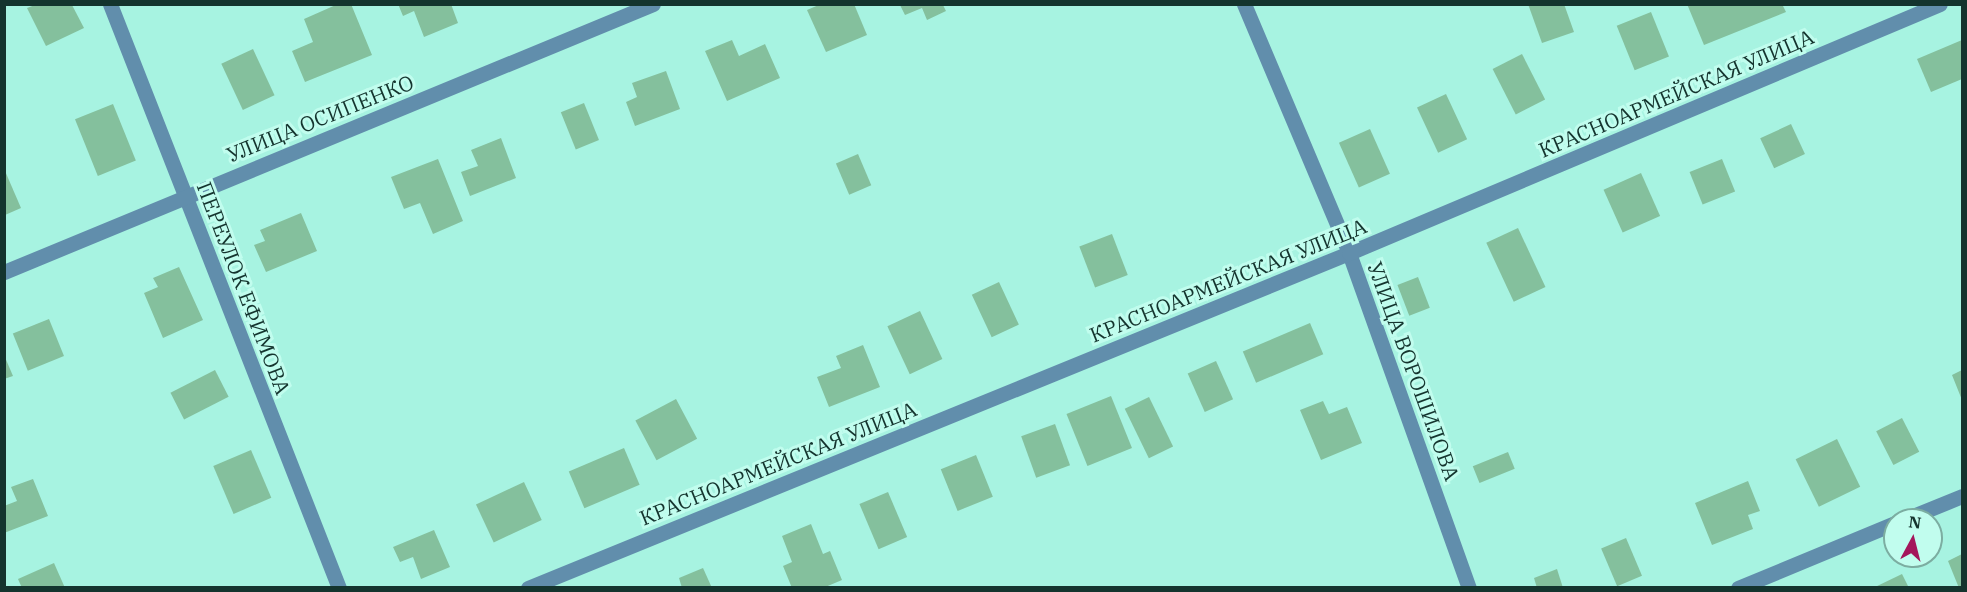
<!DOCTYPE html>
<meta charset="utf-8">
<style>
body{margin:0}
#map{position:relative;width:1967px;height:592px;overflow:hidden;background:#a7f3e1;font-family:"IBM Plex Serif",serif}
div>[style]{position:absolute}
.building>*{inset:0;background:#84c09d;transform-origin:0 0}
.minor>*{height:15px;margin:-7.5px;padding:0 7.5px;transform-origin:7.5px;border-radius:7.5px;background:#618eac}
span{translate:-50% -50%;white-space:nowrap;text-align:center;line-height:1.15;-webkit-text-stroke:6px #c1fdee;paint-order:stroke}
.street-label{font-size:21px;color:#14342e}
.frame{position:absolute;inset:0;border:6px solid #14342e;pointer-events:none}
.north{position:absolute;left:1883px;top:508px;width:60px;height:60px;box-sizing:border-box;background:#c1fdee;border:2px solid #7cada1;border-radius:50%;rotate:7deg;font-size:16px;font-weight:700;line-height:24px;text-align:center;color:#14342e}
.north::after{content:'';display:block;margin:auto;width:21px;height:27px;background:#a4165b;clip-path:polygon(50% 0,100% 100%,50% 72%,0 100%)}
</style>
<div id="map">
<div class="building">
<i style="clip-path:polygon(338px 4px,351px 4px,372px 55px,305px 82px,292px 51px,313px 42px,304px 19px)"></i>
<i style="clip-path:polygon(398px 4px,451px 4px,458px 23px,424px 37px,414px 11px,403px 16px)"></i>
<i style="clip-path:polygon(821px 4px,854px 4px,867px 35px,826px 52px,807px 10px)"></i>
<i style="clip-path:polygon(1528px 4px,1564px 4px,1574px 32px,1542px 43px)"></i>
<i style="clip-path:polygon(1687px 4px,1782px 4px,1786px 12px,1704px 45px)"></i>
<i style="clip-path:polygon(35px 5px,72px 5px,84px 28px,46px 46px,27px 8px)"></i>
<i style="clip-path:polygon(900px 5px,943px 5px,946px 11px,927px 20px,922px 8px,905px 15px)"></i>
<i style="left:1651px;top:12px;width:48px;height:37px;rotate:68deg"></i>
<i style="clip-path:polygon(732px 40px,739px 56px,765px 44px,780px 78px,727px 101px,705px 51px)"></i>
<i style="clip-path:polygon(1962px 40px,1962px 79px,1931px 92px,1917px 59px)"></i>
<i style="left:253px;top:49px;width:51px;height:35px;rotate:65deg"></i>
<i style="left:1522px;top:54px;width:51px;height:33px;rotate:63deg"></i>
<i style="clip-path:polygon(666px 71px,680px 109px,635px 126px,626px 102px,637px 97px,632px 83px)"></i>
<i style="left:1446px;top:94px;width:50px;height:32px;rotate:65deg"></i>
<i style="left:584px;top:103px;width:40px;height:25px;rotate:68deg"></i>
<i style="left:113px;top:104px;width:61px;height:41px;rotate:68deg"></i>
<i style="left:1791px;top:124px;width:33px;height:34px;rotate:65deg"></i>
<i style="left:1370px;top:129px;width:49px;height:34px;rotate:66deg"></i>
<i style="clip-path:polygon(501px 138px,516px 178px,470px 196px,461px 172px,478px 166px,471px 150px)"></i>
<i style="left:858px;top:154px;width:34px;height:24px;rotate:67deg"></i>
<i style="clip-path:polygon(438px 159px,463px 221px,433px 234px,420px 203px,404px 209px,391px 177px)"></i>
<i style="left:1722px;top:159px;width:35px;height:35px;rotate:68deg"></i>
<i style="clip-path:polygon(5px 171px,21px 208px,5px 215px)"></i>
<i style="left:1641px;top:173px;width:47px;height:41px;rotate:66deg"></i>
<i style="clip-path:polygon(301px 213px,317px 251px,266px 272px,254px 245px,265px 241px,260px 230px)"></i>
<i style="left:1518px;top:228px;width:65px;height:35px;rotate:65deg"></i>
<i style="left:1112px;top:234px;width:44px;height:35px;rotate:69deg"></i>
<i style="clip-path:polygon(179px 267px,203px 320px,163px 338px,144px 293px,158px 287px,153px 278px)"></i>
<i style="left:1418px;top:277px;width:33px;height:22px;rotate:69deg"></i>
<i style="left:999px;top:282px;width:47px;height:30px;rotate:65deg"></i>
<i style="left:920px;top:311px;width:53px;height:36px;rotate:65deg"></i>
<i style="left:49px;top:319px;width:40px;height:39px;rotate:68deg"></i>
<i style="left:1310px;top:323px;width:34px;height:73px;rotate:67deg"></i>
<i style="clip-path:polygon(863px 345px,880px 387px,829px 407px,817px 377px,841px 368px,836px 356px)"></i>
<i style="clip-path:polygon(4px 355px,13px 376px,4px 379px)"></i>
<i style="left:1216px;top:361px;width:42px;height:31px;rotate:66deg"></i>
<i style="left:215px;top:370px;width:30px;height:50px;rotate:63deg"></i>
<i style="clip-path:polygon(1962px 370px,1962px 400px,1952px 375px)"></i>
<i style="left:1111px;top:396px;width:56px;height:48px;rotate:68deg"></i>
<i style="left:1149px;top:397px;width:55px;height:27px;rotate:64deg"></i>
<i style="left:676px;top:399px;width:45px;height:46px;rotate:62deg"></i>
<i style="clip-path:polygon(1323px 401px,1329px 414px,1347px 407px,1362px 443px,1321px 460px,1300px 410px)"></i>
<i style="left:1902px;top:418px;width:38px;height:29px;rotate:63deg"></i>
<i style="left:1055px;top:424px;width:44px;height:36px;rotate:70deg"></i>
<i style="left:1837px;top:439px;width:53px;height:46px;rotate:64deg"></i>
<i style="left:624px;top:448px;width:40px;height:60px;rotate:67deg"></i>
<i style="left:251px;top:450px;width:52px;height:41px;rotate:67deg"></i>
<i style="left:1508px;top:452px;width:18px;height:38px;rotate:68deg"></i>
<i style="left:976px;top:455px;width:45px;height:38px;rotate:68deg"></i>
<i style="clip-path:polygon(33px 479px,48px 516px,4px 533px,4px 506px,17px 501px,11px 487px)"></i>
<i style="clip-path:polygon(1748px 481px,1760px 511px,1748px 515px,1753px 529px,1712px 545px,1695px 503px)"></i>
<i style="left:524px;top:482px;width:42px;height:53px;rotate:65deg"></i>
<i style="left:888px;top:492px;width:49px;height:31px;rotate:67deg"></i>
<i style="clip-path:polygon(811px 524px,823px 554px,830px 551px,842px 580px,823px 588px,792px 588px,783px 566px,792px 562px,782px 536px)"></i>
<i style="clip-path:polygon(434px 530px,450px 567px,421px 579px,413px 557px,400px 562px,393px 547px)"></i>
<i style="left:1626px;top:538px;width:41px;height:27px;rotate:67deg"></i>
<i style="clip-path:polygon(1962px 554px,1962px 588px,1959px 588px,1948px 561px)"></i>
<i style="clip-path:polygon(54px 563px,65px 588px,22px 588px,18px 579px)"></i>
<i style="clip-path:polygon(703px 568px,712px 588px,682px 588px,679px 578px)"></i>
<i style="clip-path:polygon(1557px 569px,1563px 588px,1537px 588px,1534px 578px)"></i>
<i style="clip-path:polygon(1902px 574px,1909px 588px,1873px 588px)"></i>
</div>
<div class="minor">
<i style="left:110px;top:4px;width:627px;rotate:68.59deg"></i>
<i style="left:1244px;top:4px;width:270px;rotate:67.1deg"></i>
<i style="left:1349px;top:253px;width:356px;rotate:70.3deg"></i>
<i style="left:4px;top:272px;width:702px;rotate:-22.44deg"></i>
<i style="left:1903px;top:520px;width:64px;rotate:-22.1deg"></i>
<i style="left:528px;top:588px;width:887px;rotate:-22.2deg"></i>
<i style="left:1349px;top:253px;width:641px;rotate:-22.85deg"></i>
<i style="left:1738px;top:588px;width:170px;rotate:-22.5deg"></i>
</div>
<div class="street-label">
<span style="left:1676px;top:93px;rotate:-23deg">КРАСНОАРМЕЙСКАЯ УЛИЦА</span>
<span style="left:320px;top:118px;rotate:-22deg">УЛИЦА ОСИПЕНКО</span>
<span style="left:1228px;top:280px;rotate:-22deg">КРАСНОАРМЕЙСКАЯ УЛИЦА</span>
<span style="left:244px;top:288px;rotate:69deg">ПЕРЕУЛОК ЕФИМОВА</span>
<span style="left:1414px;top:371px;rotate:70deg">УЛИЦА ВОРОШИЛОВА</span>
<span style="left:778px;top:463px;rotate:-22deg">КРАСНОАРМЕЙСКАЯ УЛИЦА</span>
</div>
<div class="frame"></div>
<div class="north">N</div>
</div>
